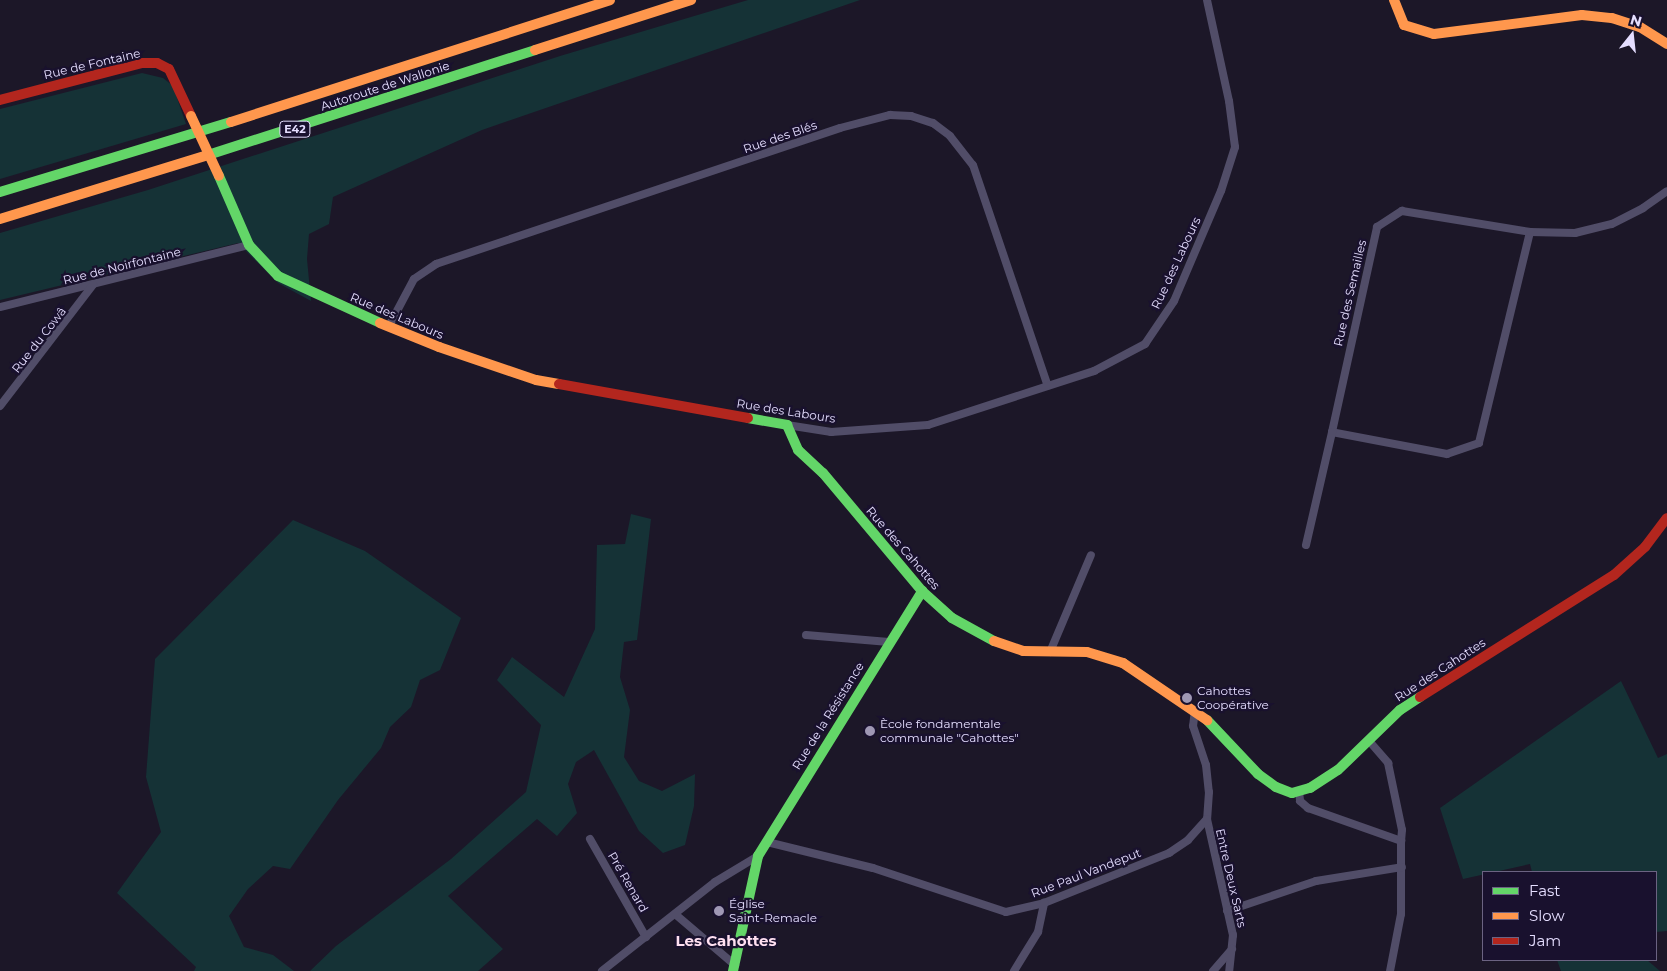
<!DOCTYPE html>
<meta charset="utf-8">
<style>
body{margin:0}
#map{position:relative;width:1667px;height:971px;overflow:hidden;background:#1c1728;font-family:Montserrat,sans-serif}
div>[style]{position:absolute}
.green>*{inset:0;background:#153236}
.street>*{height:8px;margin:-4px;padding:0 4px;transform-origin:4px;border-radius:4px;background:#514d68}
.fast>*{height:10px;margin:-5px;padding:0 5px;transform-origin:5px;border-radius:5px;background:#63d668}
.slow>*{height:10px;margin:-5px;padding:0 5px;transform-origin:5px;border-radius:5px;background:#ff974d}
.jam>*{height:10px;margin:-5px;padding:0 5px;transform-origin:5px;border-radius:5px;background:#b3261e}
.slow-bridge>*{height:10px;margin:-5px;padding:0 5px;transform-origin:5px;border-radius:5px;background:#ff974d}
.dots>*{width:14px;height:14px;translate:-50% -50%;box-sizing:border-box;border:2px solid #19112e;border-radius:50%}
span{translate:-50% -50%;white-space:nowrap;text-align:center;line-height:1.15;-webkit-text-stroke:4.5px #19112e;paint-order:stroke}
.shield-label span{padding:1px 4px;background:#19112e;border:1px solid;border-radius:4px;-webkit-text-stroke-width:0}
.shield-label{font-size:11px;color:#e5deff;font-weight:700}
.street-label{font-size:12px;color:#e5deff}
.poi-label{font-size:12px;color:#e5deff}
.left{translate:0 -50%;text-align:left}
.quarter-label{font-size:15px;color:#ffe0f1;font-weight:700}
.legend{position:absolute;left:1482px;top:871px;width:175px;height:90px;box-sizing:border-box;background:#19112e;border:1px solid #6b6382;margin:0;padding:6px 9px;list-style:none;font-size:15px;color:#e5deff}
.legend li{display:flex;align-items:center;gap:10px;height:25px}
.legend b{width:25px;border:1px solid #6b6382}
.north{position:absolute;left:1607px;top:10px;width:50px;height:50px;-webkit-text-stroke:4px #19112e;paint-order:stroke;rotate:16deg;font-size:14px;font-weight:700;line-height:20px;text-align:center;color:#e5deff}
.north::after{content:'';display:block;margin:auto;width:18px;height:22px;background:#e5deff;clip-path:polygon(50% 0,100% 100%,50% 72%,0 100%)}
</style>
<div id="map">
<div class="green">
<i style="clip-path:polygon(748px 0,860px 0,482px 130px,333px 197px,329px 224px,309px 234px,307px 259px,311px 301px,278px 283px,238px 243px,0 300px,0 233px,148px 190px,560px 56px)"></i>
<i style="clip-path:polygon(142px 73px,163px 78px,173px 86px,186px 124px,0 179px,0 109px)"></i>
<i style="clip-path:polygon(631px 514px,651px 519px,637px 640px,624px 642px,620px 677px,630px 710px,624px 757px,639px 781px,662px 791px,695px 774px,694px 806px,685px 845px,663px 853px,639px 831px,594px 750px,576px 762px,568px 784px,577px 813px,557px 836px,537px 819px,448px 896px,503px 949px,478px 971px,310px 971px,336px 946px,451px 859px,526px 792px,541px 725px,497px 680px,512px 657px,564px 697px,595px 629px,597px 545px,625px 544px)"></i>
<i style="clip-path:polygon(293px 520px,365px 551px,461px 618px,440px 670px,420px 680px,411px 707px,390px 727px,381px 748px,338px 800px,290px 869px,273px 866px,248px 889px,229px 916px,244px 947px,273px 955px,294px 971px,194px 971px,196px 967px,117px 893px,161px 832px,146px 777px,155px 659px)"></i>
<i style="clip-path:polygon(1621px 681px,1658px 758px,1667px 754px,1667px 931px,1656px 932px,1656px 872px,1532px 872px,1530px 864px,1463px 879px,1440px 808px)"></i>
<i style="clip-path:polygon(1557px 960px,1647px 960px,1660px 971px,1561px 971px)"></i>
</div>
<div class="street">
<i style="left:1530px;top:232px;width:217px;rotate:103.6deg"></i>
<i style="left:1479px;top:443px;width:34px;rotate:161deg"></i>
<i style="left:1447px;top:454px;width:117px;rotate:-169.2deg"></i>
<i style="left:1332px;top:432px;width:210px;rotate:-77.6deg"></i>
<i style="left:1377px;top:227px;width:30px;rotate:-33deg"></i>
<i style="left:1402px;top:211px;width:130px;rotate:9.3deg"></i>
<i style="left:1530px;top:232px;width:45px;rotate:1.3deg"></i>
<i style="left:1575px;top:233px;width:38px;rotate:-14deg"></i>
<i style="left:1612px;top:224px;width:35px;rotate:-27deg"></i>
<i style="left:1643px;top:208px;width:29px;rotate:-35deg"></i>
<i style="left:0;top:307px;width:257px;rotate:-14deg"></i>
<i style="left:389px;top:326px;width:53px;rotate:-62deg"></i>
<i style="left:414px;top:279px;width:27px;rotate:-34deg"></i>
<i style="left:436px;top:264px;width:426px;rotate:-18.6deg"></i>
<i style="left:840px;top:128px;width:52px;rotate:-14.6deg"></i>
<i style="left:890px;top:115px;width:21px;rotate:3deg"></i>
<i style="left:911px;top:116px;width:23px;rotate:18deg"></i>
<i style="left:933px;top:123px;width:21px;rotate:37deg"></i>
<i style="left:950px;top:136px;width:37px;rotate:52deg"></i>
<i style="left:973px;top:165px;width:233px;rotate:71.3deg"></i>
<i style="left:0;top:406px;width:153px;rotate:-52.5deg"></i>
<i style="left:787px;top:425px;width:45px;rotate:9deg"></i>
<i style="left:831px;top:432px;width:97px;rotate:-4.1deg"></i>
<i style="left:928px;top:425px;width:175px;rotate:-18deg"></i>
<i style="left:1094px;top:371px;width:58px;rotate:-27.9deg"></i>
<i style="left:1145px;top:344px;width:52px;rotate:-56deg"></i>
<i style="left:1174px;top:301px;width:120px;rotate:-66.9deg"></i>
<i style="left:1221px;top:191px;width:46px;rotate:-72.3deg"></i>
<i style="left:1235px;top:147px;width:46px;rotate:-97.4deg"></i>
<i style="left:1229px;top:101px;width:103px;rotate:-102.3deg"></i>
<i style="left:1306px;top:545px;width:116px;rotate:-77deg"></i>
<i style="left:806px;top:635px;width:83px;rotate:4.8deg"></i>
<i style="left:1050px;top:652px;width:105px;rotate:-67.1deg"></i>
<i style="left:1195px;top:710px;width:16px;rotate:97deg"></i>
<i style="left:1193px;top:726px;width:41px;rotate:71.6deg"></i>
<i style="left:1206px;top:765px;width:27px;rotate:84deg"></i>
<i style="left:1209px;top:792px;width:27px;rotate:94deg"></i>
<i style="left:1207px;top:819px;width:119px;rotate:77.4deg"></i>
<i style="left:1233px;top:935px;width:36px;rotate:96deg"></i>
<i style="left:1370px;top:742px;width:28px;rotate:49deg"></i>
<i style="left:1388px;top:763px;width:68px;rotate:78.2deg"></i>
<i style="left:1402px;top:830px;width:11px;rotate:95deg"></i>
<i style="left:1299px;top:791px;width:10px;rotate:84deg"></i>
<i style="left:1300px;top:801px;width:11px;rotate:41deg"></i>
<i style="left:1308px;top:808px;width:99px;rotate:19.5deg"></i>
<i style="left:1401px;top:841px;width:73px;rotate:90deg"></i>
<i style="left:1401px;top:914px;width:58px;rotate:100.9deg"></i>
<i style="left:590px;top:839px;width:113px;rotate:60.3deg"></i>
<i style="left:767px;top:842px;width:109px;rotate:13.8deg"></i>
<i style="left:873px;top:868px;width:140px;rotate:18.3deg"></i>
<i style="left:1006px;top:912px;width:39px;rotate:-13deg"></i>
<i style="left:1044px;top:903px;width:135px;rotate:-21.8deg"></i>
<i style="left:1169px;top:853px;width:23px;rotate:-34deg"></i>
<i style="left:1188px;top:840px;width:28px;rotate:-48deg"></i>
<i style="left:1227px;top:911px;width:94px;rotate:-18.6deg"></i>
<i style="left:1316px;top:881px;width:87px;rotate:-9.2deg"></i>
<i style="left:675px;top:914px;width:79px;rotate:40.4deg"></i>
<i style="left:602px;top:971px;width:144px;rotate:-38.2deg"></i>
<i style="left:715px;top:882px;width:50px;rotate:-31.2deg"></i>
<i style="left:1014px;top:971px;width:46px;rotate:-58.4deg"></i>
<i style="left:1038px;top:932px;width:30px;rotate:-78deg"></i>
<i style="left:1213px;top:971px;width:29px;rotate:-49deg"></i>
</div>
<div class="fast">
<i style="left:208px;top:155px;width:343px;rotate:-17.8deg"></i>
<i style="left:219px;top:176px;width:75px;rotate:66.5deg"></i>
<i style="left:249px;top:245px;width:42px;rotate:46.9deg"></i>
<i style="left:278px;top:276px;width:112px;rotate:24.7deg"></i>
<i style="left:0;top:192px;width:241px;rotate:-16.9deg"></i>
<i style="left:748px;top:418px;width:40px;rotate:10deg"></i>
<i style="left:787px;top:425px;width:27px;rotate:66deg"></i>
<i style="left:798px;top:450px;width:34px;rotate:43deg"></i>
<i style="left:823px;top:473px;width:154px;rotate:50deg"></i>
<i style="left:922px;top:591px;width:40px;rotate:42deg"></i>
<i style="left:952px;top:618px;width:48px;rotate:28.7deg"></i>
<i style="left:1207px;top:720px;width:74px;rotate:46.6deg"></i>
<i style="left:1258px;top:774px;width:22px;rotate:36deg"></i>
<i style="left:1276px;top:787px;width:17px;rotate:21deg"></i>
<i style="left:1292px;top:793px;width:19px;rotate:-16deg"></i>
<i style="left:1310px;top:788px;width:33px;rotate:-33deg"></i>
<i style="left:1338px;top:770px;width:86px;rotate:-44.1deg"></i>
<i style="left:1400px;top:710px;width:24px;rotate:-33deg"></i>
<i style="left:733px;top:971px;width:118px;rotate:-77.7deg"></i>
<i style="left:758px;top:856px;width:312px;rotate:-58.2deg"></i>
</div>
<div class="slow">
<i style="left:1394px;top:0;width:27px;rotate:68deg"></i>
<i style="left:1404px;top:25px;width:31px;rotate:17deg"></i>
<i style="left:1434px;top:34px;width:149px;rotate:-7.3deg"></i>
<i style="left:1582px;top:15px;width:30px;rotate:6deg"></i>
<i style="left:1612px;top:18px;width:29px;rotate:18deg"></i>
<i style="left:1640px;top:27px;width:32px;rotate:32deg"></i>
<i style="left:535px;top:50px;width:164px;rotate:-17.8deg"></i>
<i style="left:231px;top:122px;width:398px;rotate:-17.8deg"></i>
<i style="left:0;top:219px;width:218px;rotate:-17.1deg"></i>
<i style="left:380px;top:323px;width:64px;rotate:22.1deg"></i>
<i style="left:439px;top:347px;width:102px;rotate:18.8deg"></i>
<i style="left:536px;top:380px;width:23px;rotate:10deg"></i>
<i style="left:994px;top:641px;width:31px;rotate:19deg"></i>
<i style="left:1023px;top:651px;width:64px;rotate:0.9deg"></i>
<i style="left:1087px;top:652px;width:38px;rotate:17deg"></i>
<i style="left:1123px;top:663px;width:102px;rotate:34.2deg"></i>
</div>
<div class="jam">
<i style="left:0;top:100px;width:147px;rotate:-14.6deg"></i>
<i style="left:142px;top:63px;width:15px"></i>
<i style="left:157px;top:63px;width:13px;rotate:27deg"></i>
<i style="left:169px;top:69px;width:52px;rotate:64.9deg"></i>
<i style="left:559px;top:384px;width:192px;rotate:10.2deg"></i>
<i style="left:1420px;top:697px;width:229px;rotate:-32.2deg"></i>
<i style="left:1614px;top:575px;width:42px;rotate:-42.1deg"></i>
<i style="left:1645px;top:547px;width:36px;rotate:-53deg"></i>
</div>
<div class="slow-bridge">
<i style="left:191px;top:116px;width:66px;rotate:65deg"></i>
</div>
<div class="dots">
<i style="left:1187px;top:698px;background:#9f98b4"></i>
<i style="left:870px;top:731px;background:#9f98b4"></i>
<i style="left:719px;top:911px;background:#9f98b4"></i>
</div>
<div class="shield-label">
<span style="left:295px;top:129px">E42</span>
</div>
<div class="street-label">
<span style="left:92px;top:64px;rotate:-13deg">Rue de Fontaine</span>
<span style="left:385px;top:86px;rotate:-18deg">Autoroute de Wallonie</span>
<span style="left:780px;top:137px;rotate:-19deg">Rue des Blés</span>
<span style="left:1176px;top:263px;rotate:-65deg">Rue des Labours</span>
<span style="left:122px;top:266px;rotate:-14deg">Rue de Noirfontaine</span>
<span style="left:1350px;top:293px;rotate:-77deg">Rue des Semailles</span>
<span style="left:397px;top:316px;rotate:23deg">Rue des Labours</span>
<span style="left:39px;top:340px;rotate:-52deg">Rue du Cowâ</span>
<span style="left:786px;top:411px;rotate:9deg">Rue des Labours</span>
<span style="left:903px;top:548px;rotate:49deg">Rue des Cahottes</span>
<span style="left:1440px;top:670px;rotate:-33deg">Rue des Cahottes</span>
<span style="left:828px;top:716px;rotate:-58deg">Rue de la Résistance</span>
<span style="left:1086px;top:873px;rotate:-21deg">Rue Paul Vandeput</span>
<span style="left:1231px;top:878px;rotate:77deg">Entre Deux Sarts</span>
<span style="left:628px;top:882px;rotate:60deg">Pré Renard</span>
</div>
<div class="poi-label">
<span class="left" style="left:1197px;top:698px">Cahottes<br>Coopérative</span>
<span class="left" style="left:880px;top:731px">Ècole fondamentale<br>communale "Cahottes"</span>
<span class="left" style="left:729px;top:911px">Église<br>Saint-Remacle</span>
</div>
<div class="quarter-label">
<span style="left:726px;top:941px">Les Cahottes</span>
</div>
<ul class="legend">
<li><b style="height:6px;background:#63d668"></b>Fast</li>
<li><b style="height:6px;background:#ff974d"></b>Slow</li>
<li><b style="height:6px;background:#b3261e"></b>Jam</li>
</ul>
<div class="north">N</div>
</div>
